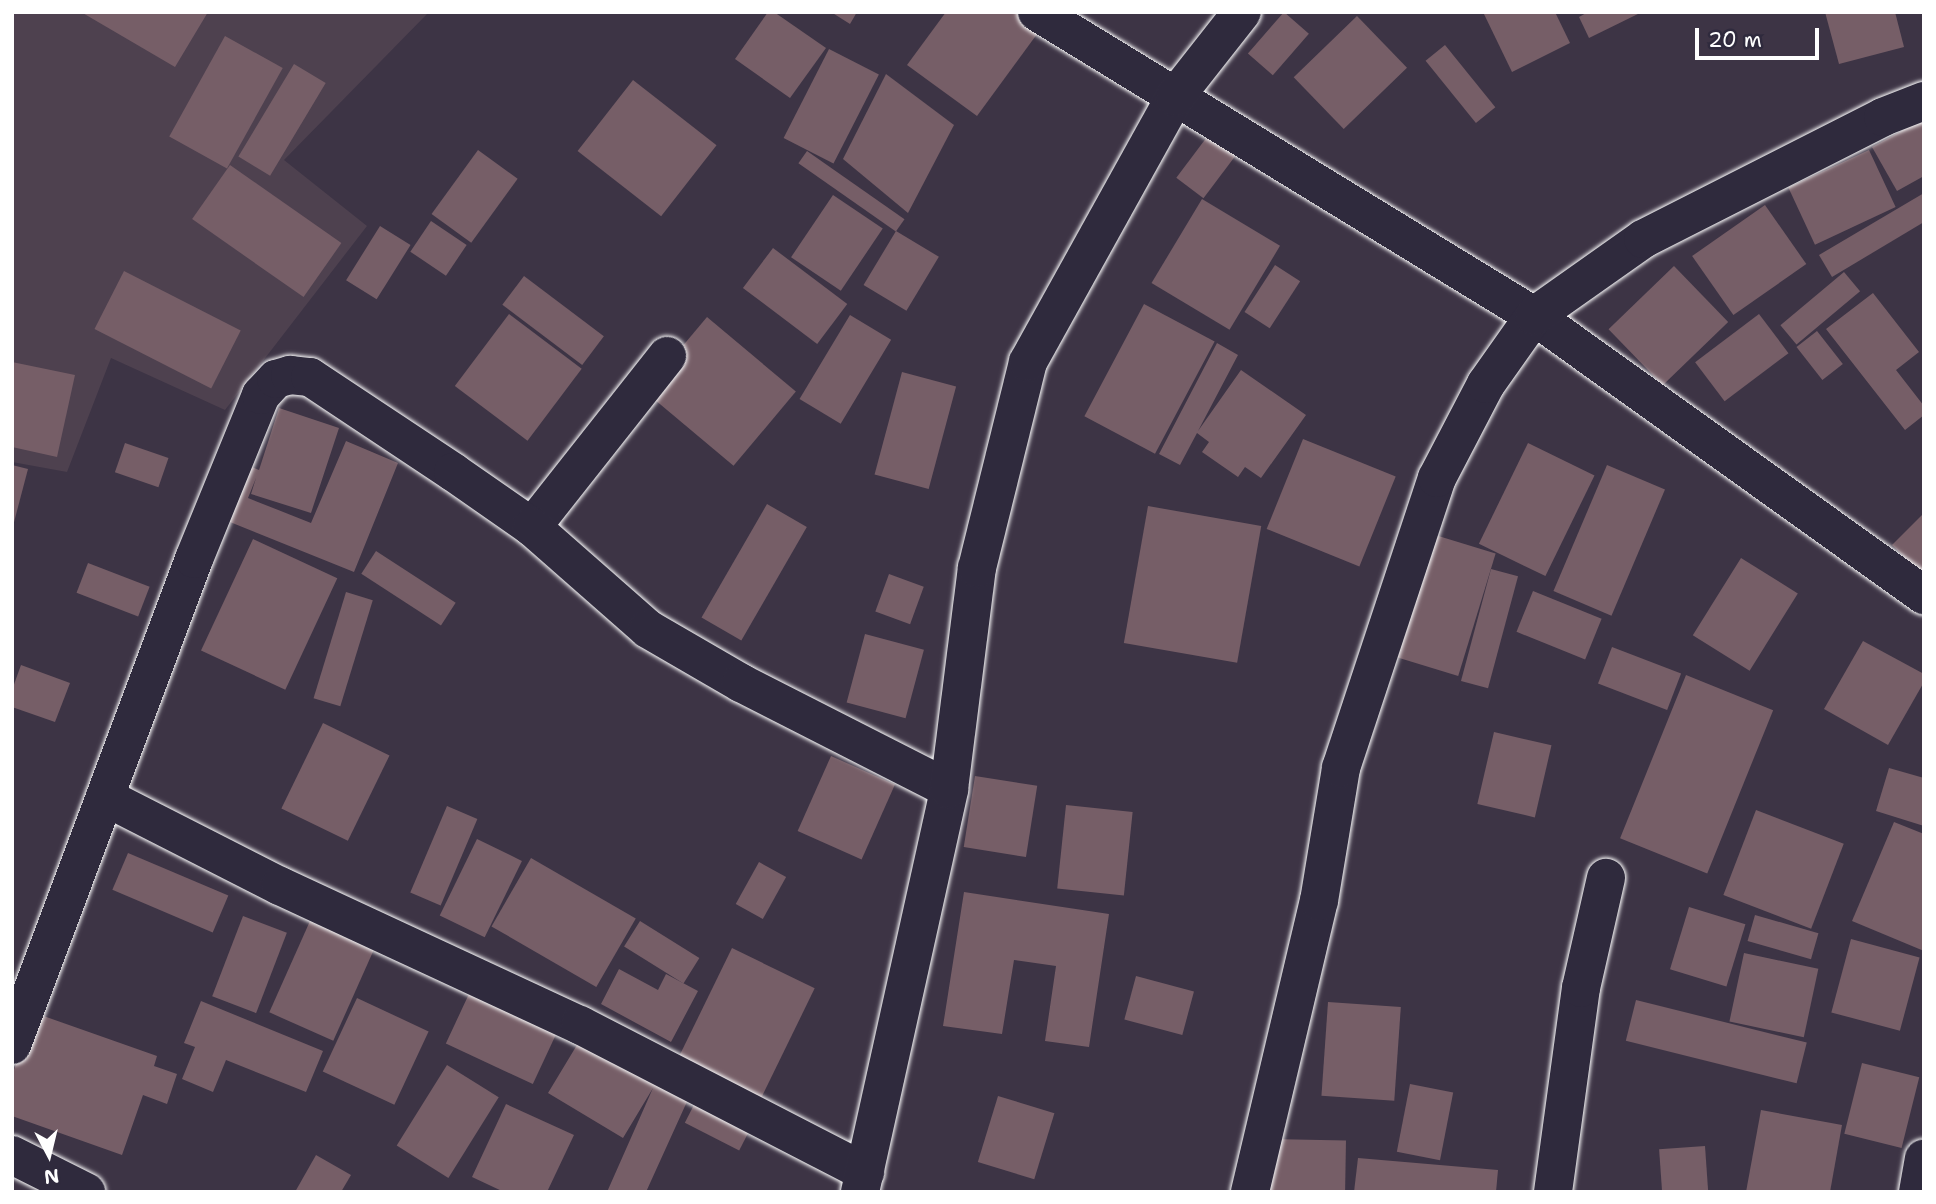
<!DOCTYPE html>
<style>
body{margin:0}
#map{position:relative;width:1936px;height:1204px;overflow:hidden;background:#3d3445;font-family:"Shantell Sans",sans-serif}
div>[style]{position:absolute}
.built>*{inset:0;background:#4e414f}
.building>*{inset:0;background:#765e67;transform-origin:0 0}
.roads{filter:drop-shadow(0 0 2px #fff) drop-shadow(0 0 2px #fff)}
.minor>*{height:38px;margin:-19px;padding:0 19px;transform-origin:19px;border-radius:19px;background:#2f2a3d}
span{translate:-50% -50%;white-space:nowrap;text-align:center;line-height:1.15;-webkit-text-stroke:5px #2f2a3d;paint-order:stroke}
.frame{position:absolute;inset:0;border:14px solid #fff;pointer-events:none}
.north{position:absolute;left:14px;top:1120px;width:70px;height:70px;-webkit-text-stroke:5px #2f2a3d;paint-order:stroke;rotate:173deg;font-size:19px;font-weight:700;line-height:28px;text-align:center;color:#fff}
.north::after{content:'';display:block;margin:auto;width:24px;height:32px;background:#fff;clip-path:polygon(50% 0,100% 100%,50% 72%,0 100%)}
.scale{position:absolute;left:1695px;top:28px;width:124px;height:32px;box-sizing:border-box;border:4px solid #fff;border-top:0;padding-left:9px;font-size:21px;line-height:24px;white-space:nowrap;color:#fff;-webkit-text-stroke:5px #2f2a3d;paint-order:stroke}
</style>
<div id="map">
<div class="built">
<i style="clip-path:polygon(12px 12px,429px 12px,284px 160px,367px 226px,225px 410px,111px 358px,67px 472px,12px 462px)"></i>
</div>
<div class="building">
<i style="clip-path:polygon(81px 12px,208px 12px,175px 67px)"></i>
<i style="clip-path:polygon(768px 12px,774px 12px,826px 48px,790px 98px,735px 59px)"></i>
<i style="clip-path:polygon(831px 12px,857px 12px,850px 24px)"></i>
<i style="clip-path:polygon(946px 12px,1015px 12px,1040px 30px,977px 116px,907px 65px)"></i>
<i style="left:1284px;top:12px;width:33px;height:55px;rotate:41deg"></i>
<i style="clip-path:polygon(1483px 12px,1555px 12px,1570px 43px,1512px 72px)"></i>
<i style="clip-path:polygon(1588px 12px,1642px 12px,1589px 38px,1579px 17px)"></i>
<i style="clip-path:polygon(1825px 12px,1895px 12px,1904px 47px,1839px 64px)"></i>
<i style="left:1357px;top:16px;width:72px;height:88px;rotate:46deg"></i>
<i style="left:225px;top:36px;width:66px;height:115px;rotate:29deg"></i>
<i style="left:1445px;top:45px;width:80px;height:25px;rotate:51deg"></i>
<i style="left:829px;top:49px;width:56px;height:100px;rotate:27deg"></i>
<i style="left:294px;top:64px;width:37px;height:108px;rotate:31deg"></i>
<i style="clip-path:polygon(886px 74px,954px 125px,908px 213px,843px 159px)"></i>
<i style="left:633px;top:80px;width:106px;height:90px;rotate:38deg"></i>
<i style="clip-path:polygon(1924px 119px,1924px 176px,1897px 191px,1872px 147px)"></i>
<i style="left:1210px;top:133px;width:34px;height:56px;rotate:37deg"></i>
<i style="left:478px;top:150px;width:49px;height:79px;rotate:36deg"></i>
<i style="left:1869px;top:150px;width:63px;height:89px;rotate:65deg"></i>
<i style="left:807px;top:151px;width:119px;height:15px;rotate:35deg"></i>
<i style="left:230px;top:165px;width:136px;height:66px;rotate:35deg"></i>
<i style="clip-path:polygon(1924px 193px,1924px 222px,1832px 277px,1819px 255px)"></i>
<i style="left:833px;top:195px;width:60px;height:75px;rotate:34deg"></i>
<i style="left:1202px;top:199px;width:91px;height:98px;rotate:31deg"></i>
<i style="left:1765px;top:205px;width:72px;height:89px;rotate:55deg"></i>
<i style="left:431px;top:221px;width:43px;height:37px;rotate:34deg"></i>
<i style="left:380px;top:226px;width:36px;height:64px;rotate:32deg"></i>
<i style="left:896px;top:231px;width:50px;height:63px;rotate:31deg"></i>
<i style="left:773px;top:248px;width:93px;height:50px;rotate:37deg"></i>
<i style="left:1275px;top:265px;width:30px;height:56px;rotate:33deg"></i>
<i style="left:1674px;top:266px;width:78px;height:91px;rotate:46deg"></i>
<i style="left:124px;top:271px;width:131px;height:65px;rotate:27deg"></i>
<i style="left:1844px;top:272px;width:25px;height:83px;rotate:50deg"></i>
<i style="left:524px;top:276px;width:100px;height:36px;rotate:37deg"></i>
<i style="clip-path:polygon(1873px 293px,1919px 352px,1896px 370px,1924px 406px,1924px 415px,1905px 430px,1826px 329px)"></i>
<i style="left:1144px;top:304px;width:80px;height:127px;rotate:28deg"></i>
<i style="left:509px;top:314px;width:91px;height:90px;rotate:37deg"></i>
<i style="left:1759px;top:314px;width:49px;height:80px;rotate:53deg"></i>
<i style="left:850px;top:315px;width:48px;height:98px;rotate:31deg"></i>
<i style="left:707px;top:317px;width:116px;height:97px;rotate:40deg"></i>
<i style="left:1817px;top:331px;width:42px;height:26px;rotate:52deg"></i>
<i style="clip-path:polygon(1217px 343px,1238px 355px,1198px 431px,1241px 370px,1306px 415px,1261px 478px,1245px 467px,1238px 477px,1202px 452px,1209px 442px,1197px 433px,1180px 465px,1159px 454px)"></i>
<i style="clip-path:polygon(12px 362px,75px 375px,57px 457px,12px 447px)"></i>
<i style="left:902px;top:372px;width:56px;height:106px;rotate:15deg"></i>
<i style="clip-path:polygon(279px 408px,339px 428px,311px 513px,251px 494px,256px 478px,248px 498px,311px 523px,346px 441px,398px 463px,354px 572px,220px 518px,241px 463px,259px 470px)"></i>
<i style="left:1303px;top:439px;width:100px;height:97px;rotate:22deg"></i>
<i style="left:125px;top:443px;width:46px;height:31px;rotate:19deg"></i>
<i style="left:1528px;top:443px;width:74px;height:112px;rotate:26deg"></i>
<i style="clip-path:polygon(12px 465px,28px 469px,13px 526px,12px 526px)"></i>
<i style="left:1607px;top:465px;width:63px;height:137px;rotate:23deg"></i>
<i style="left:767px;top:504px;width:46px;height:131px;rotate:30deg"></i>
<i style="left:1148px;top:506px;width:115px;height:139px;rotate:10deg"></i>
<i style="clip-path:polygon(1924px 513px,1924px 576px,1892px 545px)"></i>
<i style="left:1422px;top:531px;width:77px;height:128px;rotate:17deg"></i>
<i style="left:253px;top:539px;width:93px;height:123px;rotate:25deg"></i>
<i style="left:376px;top:551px;width:95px;height:27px;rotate:33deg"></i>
<i style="left:1741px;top:558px;width:67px;height:91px;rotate:32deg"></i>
<i style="left:88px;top:563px;width:66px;height:32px;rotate:21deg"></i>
<i style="left:1491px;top:569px;width:28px;height:116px;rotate:15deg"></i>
<i style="left:889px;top:574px;width:37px;height:40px;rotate:20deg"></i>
<i style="left:1533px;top:591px;width:74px;height:44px;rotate:22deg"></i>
<i style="left:346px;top:592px;width:28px;height:111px;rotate:17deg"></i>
<i style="left:865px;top:634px;width:61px;height:71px;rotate:15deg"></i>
<i style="clip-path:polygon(1863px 641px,1924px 674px,1924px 682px,1888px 745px,1824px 709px)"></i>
<i style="left:1612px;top:647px;width:74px;height:39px;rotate:21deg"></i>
<i style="clip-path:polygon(21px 665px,70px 683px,55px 722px,12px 707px,12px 690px)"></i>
<i style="left:1686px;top:675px;width:94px;height:176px;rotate:22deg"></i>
<i style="left:323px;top:723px;width:74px;height:95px;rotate:26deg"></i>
<i style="left:1494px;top:732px;width:59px;height:74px;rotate:13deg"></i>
<i style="left:831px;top:756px;width:70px;height:82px;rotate:24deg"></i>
<i style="clip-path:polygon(1889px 768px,1924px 778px,1924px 826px,1876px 811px)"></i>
<i style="left:975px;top:776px;width:63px;height:72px;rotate:9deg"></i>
<i style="left:1066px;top:805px;width:67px;height:84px;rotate:6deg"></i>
<i style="left:447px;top:806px;width:33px;height:94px;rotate:23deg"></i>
<i style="left:1756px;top:810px;width:94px;height:91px;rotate:21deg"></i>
<i style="clip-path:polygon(1894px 822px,1924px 834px,1924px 951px,1852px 921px)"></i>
<i style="left:477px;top:839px;width:50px;height:85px;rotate:26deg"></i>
<i style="left:128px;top:853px;width:109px;height:40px;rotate:23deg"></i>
<i style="left:531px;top:858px;width:121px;height:79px;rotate:30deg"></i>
<i style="left:759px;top:862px;width:31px;height:48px;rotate:29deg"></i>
<i style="clip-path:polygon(964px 892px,1109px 914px,1089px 1047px,1045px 1041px,1056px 966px,1014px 960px,1002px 1034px,943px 1026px)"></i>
<i style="left:1689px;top:907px;width:59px;height:65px;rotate:17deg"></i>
<i style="left:1755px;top:915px;width:66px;height:27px;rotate:16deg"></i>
<i style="left:243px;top:916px;width:47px;height:86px;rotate:21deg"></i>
<i style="left:310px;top:921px;width:70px;height:100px;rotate:24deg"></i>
<i style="left:640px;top:921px;width:70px;height:30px;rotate:32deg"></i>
<i style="left:1851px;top:939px;width:71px;height:76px;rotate:15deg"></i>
<i style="left:732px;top:948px;width:92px;height:125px;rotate:26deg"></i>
<i style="left:1744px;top:953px;width:76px;height:70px;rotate:12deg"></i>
<i style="clip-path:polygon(619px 969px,658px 990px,666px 974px,698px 991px,671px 1042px,601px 1004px)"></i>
<i style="left:1136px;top:976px;width:60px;height:45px;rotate:15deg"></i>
<i style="left:475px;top:981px;width:96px;height:69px;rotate:25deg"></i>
<i style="left:357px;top:998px;width:79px;height:81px;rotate:25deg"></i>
<i style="left:1636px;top:1000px;width:176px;height:42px;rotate:14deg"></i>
<i style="clip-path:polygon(201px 1001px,323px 1051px,306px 1092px,226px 1060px,213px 1092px,182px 1079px,195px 1047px,184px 1043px)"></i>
<i style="left:1328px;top:1002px;width:73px;height:94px;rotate:4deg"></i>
<i style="clip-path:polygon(35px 1013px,157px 1056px,154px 1066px,177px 1074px,167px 1104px,143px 1095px,122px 1155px,12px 1116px,12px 1075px)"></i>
<i style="clip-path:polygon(583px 1035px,690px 1095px,646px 1192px,607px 1192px,653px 1088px,623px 1138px,548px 1093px)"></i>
<i style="left:1862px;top:1063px;width:59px;height:73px;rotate:14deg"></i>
<i style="left:447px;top:1065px;width:61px;height:95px;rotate:32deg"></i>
<i style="left:1410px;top:1084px;width:44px;height:69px;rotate:11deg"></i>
<i style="left:998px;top:1096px;width:59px;height:69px;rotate:17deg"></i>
<i style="left:698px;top:1097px;width:61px;height:29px;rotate:27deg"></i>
<i style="clip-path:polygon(506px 1104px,574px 1135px,547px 1192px,504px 1192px,472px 1177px)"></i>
<i style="clip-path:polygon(1761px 1110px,1842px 1125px,1830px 1192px,1746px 1192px)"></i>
<i style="left:1266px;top:1139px;width:80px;height:53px;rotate:1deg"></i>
<i style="left:1705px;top:1146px;width:46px;height:46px;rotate:86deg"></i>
<i style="clip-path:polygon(316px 1155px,351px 1175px,341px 1192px,295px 1192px)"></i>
<i style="clip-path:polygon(1358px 1158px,1498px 1170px,1496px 1192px,1354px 1192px)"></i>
</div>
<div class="roads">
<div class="minor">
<i style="left:1037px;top:12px;width:583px;rotate:31.45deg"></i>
<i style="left:1534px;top:316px;width:480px;rotate:35.6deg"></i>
<i style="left:532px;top:527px;width:218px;rotate:-51.7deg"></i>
<i style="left:105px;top:797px;width:196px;rotate:27deg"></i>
<i style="left:280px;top:886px;width:331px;rotate:24.9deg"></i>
<i style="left:580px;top:1025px;width:321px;rotate:27.3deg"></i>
<i style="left:12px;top:1045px;width:519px;rotate:-69.47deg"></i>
<i style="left:194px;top:559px;width:177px;rotate:-67.8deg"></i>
<i style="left:261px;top:395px;width:22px;rotate:-47deg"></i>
<i style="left:276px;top:379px;width:15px;rotate:-16deg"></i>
<i style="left:290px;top:375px;width:20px;rotate:6deg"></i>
<i style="left:310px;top:377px;width:172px;rotate:33.6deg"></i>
<i style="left:453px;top:472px;width:96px;rotate:34.8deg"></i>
<i style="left:532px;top:527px;width:154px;rotate:41.3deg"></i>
<i style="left:648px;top:629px;width:108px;rotate:30.1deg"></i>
<i style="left:741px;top:683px;width:233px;rotate:27deg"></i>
<i style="left:12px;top:1155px;width:83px;rotate:26.6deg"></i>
<i style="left:860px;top:1192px;width:413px;rotate:-77.5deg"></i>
<i style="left:949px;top:789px;width:223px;rotate:-82.8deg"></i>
<i style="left:977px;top:568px;width:212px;rotate:-76.1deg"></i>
<i style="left:1028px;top:362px;width:303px;rotate:-61deg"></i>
<i style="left:1175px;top:97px;width:108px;rotate:-51.8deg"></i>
<i style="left:1250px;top:1192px;width:299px;rotate:-76.7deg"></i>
<i style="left:1319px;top:901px;width:135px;rotate:-80.6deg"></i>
<i style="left:1341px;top:768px;width:305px;rotate:-71.7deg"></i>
<i style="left:1437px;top:478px;width:106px;rotate:-62.5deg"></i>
<i style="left:1486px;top:384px;width:83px;rotate:-54.8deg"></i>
<i style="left:1534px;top:316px;width:133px;rotate:-35.2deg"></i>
<i style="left:1643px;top:239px;width:269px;rotate:-26.9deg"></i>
<i style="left:1883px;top:117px;width:44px;rotate:-21.3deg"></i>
<i style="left:1553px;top:1192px;width:206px;rotate:-82.2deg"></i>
<i style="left:1581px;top:988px;width:113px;rotate:-77.2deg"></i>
<i style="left:1918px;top:1192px;width:34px;rotate:-80deg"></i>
</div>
</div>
<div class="frame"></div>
<div class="north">N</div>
<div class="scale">20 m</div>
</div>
